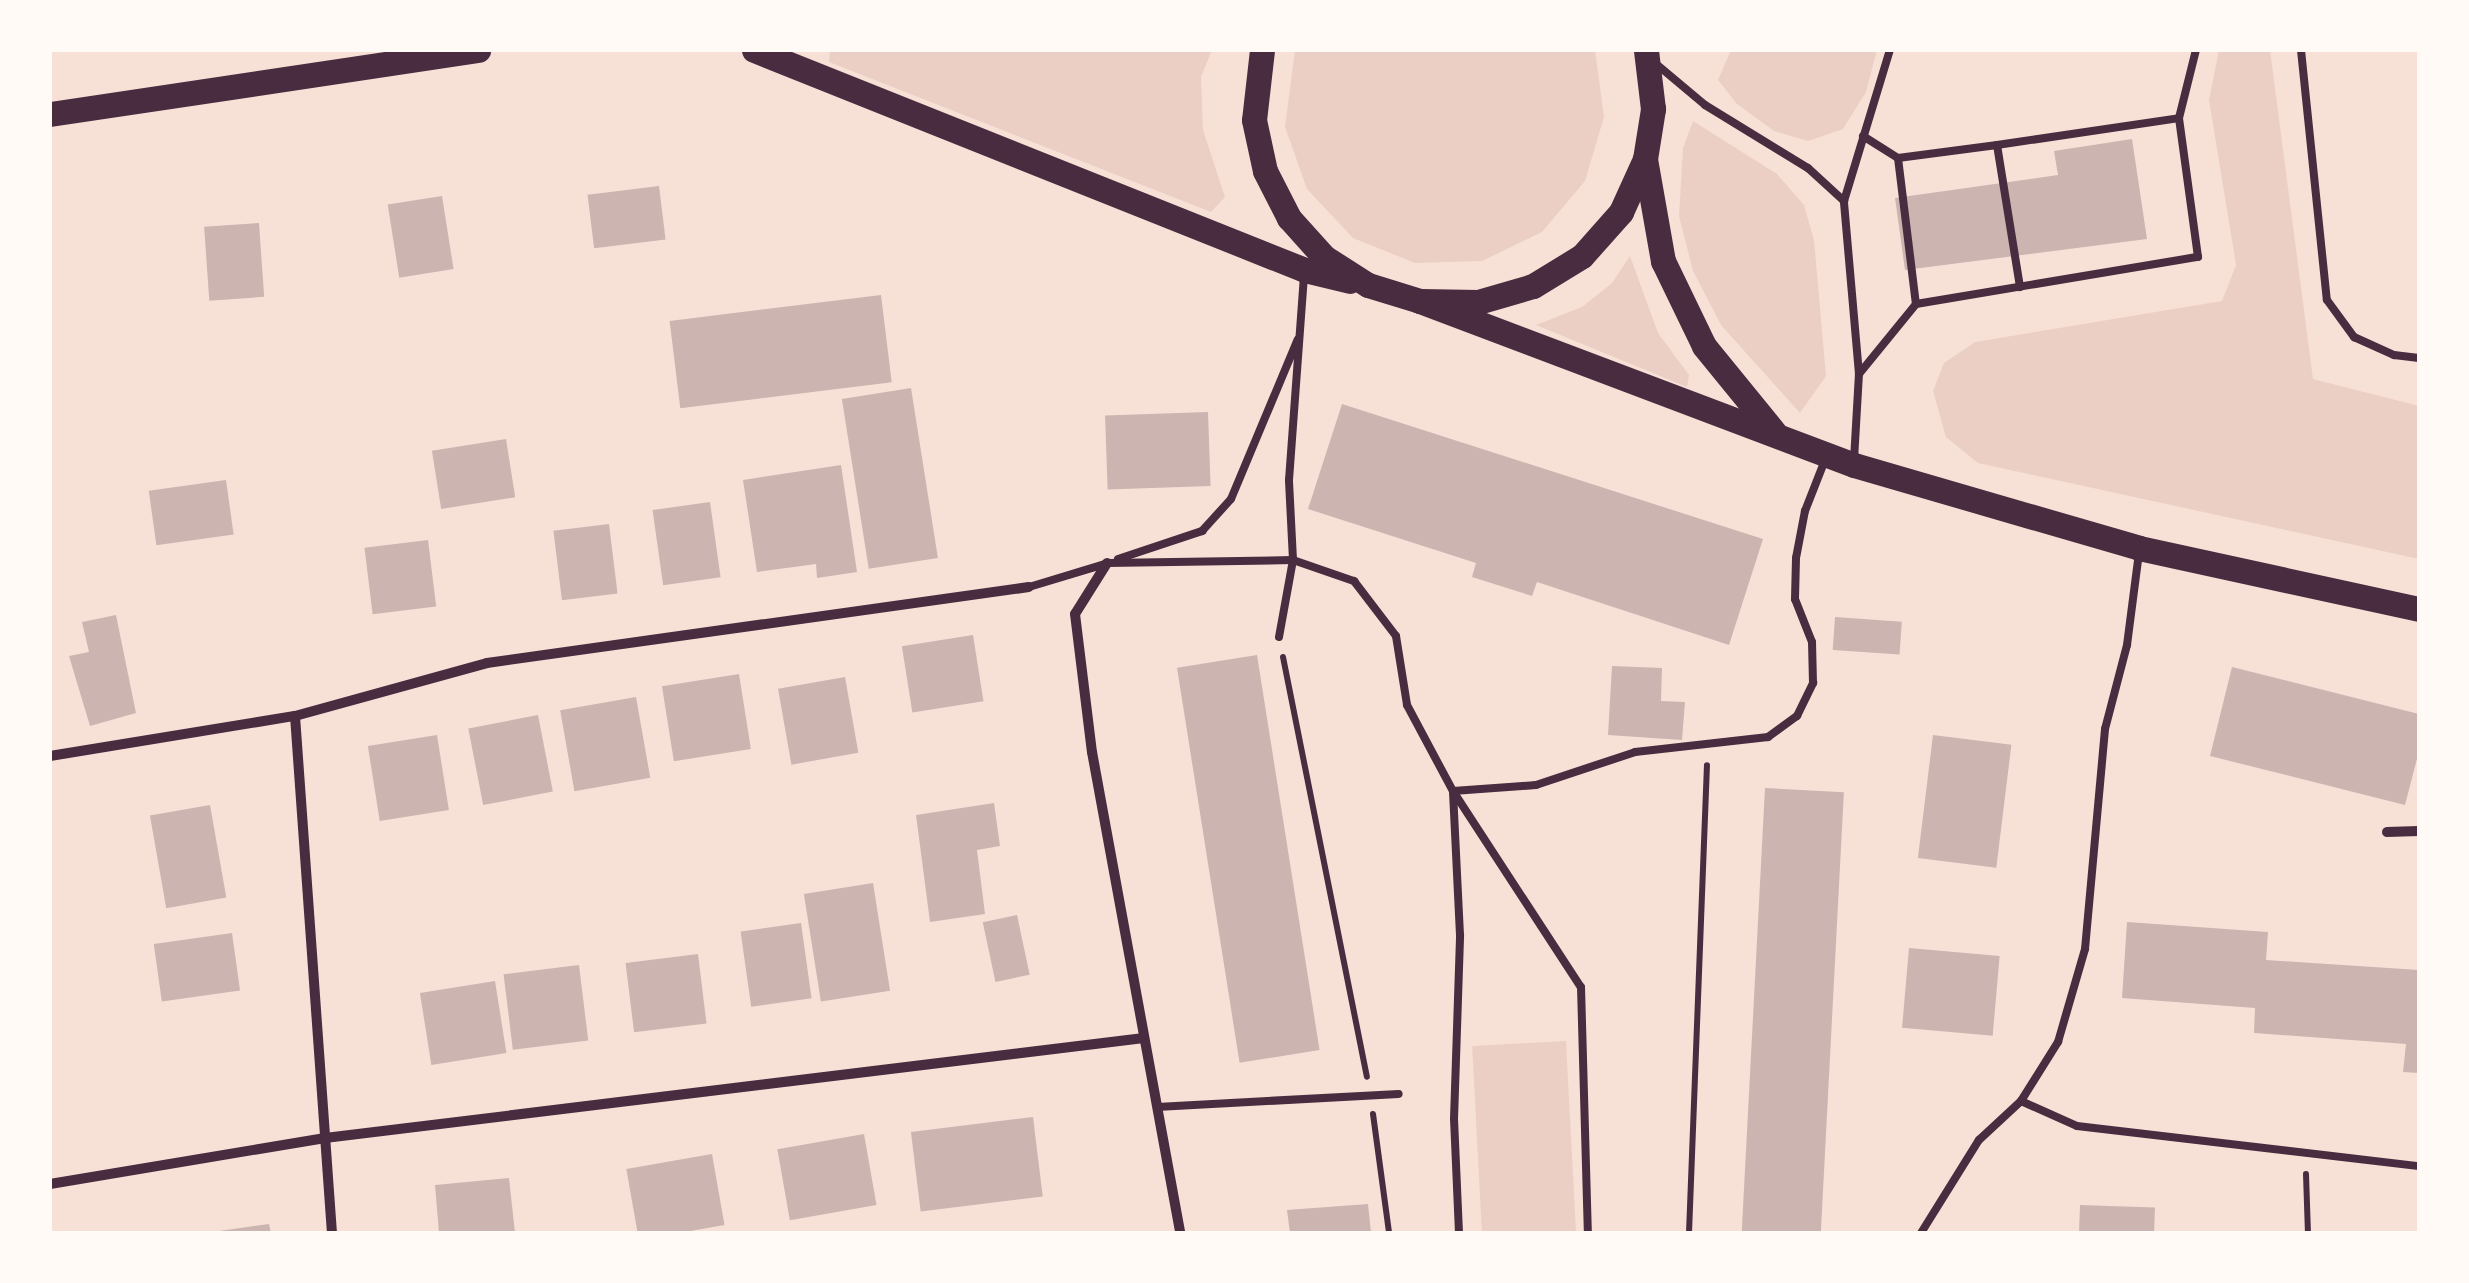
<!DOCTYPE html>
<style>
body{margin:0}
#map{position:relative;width:2469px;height:1283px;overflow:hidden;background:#f7e1d7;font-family:"Sofia Sans Condensed",sans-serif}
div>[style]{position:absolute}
.green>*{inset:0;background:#ebcfc5;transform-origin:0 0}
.building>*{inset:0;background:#ccb4b1;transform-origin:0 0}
.path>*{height:6px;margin:-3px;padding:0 3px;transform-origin:3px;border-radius:3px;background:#4a2c40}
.service>*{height:8px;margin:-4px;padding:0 4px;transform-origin:4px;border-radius:4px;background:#4a2c40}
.minor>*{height:10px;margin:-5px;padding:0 5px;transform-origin:5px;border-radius:5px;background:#4a2c40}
.primary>*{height:25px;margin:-12.5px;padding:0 12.5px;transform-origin:12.5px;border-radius:12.5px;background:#4a2c40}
span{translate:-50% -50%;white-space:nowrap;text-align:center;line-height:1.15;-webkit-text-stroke:8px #fffaf5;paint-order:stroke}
.frame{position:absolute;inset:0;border:52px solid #fffaf5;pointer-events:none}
</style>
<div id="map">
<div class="green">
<i style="clip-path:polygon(830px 50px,1212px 50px,1201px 77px,1203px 130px,1225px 197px,1211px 212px,829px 62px)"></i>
<i style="clip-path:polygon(1295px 50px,1595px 50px,1604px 117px,1585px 181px,1542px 232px,1482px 261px,1415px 263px,1353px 238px,1307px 189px,1285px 127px)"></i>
<i style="clip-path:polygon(1731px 50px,1877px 50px,1866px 92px,1843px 129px,1808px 141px,1774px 131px,1737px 104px,1718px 80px)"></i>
<i style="clip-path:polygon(2219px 50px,2270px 50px,2313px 379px,2419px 406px,2419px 559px,1978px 463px,1946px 437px,1933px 391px,1944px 363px,1975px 342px,2222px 301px,2236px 265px,2209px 100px)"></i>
<i style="clip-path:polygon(1693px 121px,1777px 174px,1804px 205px,1814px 240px,1826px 376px,1800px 413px,1721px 325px,1693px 271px,1679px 216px,1683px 148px)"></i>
<i style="clip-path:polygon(1630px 256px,1658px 333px,1689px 375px,1687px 387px,1536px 325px,1582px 307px,1612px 283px)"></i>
<i style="left:1566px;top:1041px;width:192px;height:94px;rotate:87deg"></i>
</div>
<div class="building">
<i style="clip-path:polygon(2132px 139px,2147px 239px,1905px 270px,1895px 198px,2058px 175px,2054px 151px)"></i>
<i style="left:659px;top:186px;width:54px;height:72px;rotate:83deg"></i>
<i style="left:442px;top:196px;width:74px;height:55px;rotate:81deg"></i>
<i style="left:259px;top:223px;width:74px;height:55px;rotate:86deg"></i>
<i style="left:881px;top:295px;width:88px;height:213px;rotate:83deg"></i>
<i style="left:911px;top:388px;width:172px;height:70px;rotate:81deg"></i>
<i style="clip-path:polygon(1342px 404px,1763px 539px,1729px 645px,1537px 582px,1532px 596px,1472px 577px,1476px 563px,1308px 509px)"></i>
<i style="left:1208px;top:412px;width:74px;height:103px;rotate:88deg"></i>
<i style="left:506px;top:439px;width:59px;height:75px;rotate:81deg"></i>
<i style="clip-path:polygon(841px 465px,857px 572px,817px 578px,816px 564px,757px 572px,743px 480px)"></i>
<i style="left:226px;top:480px;width:55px;height:78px;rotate:82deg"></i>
<i style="left:710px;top:502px;width:76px;height:58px;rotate:82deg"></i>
<i style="left:609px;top:524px;width:70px;height:56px;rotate:83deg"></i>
<i style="left:428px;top:540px;width:67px;height:64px;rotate:83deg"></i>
<i style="clip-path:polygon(116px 615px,136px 713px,90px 726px,69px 656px,89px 652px,82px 622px)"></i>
<i style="left:1835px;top:617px;width:67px;height:33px;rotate:4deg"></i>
<i style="left:973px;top:635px;width:67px;height:72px;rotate:81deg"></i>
<i style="left:1257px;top:655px;width:400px;height:81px;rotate:81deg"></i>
<i style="clip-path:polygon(1612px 666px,1662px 668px,1661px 701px,1685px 702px,1682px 740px,1608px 735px)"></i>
<i style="clip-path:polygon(2232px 667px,2419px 714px,2419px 751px,2405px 805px,2210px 756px)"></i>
<i style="left:739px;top:674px;width:76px;height:78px;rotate:81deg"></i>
<i style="left:845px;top:677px;width:77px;height:68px;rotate:80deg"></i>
<i style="left:636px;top:697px;width:82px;height:77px;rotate:80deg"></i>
<i style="left:538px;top:715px;width:78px;height:71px;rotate:79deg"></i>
<i style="left:437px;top:735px;width:76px;height:70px;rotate:81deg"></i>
<i style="left:1933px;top:735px;width:79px;height:124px;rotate:7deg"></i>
<i style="left:1765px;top:788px;width:79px;height:446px;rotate:3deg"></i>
<i style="clip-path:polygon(994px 803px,1000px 846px,977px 850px,985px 914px,930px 922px,916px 815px)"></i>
<i style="left:210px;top:805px;width:94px;height:61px;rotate:80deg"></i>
<i style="left:873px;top:883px;width:109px;height:70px;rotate:81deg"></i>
<i style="left:1017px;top:915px;width:61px;height:35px;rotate:78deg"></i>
<i style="clip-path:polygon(2127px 922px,2268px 932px,2266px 960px,2419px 970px,2419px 1073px,2403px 1072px,2406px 1044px,2254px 1033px,2255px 1008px,2122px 998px)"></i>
<i style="left:801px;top:923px;width:76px;height:61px;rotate:82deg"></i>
<i style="left:232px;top:933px;width:58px;height:79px;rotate:82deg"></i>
<i style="left:1909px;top:948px;width:91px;height:80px;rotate:5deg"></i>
<i style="left:698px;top:954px;width:70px;height:73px;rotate:83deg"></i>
<i style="left:579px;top:965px;width:76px;height:76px;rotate:83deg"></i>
<i style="left:495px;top:981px;width:73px;height:76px;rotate:81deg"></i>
<i style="left:1033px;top:1117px;width:80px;height:123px;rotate:83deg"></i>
<i style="left:864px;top:1134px;width:72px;height:88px;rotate:80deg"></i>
<i style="left:712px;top:1154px;width:72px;height:87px;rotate:80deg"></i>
<i style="clip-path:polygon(509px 1178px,515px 1233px,439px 1233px,435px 1185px)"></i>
<i style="clip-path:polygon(1368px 1204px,1371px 1233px,1290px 1233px,1287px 1210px)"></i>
<i style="left:2080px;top:1205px;width:75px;height:28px;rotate:2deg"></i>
<i style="clip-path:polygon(269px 1224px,271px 1233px,219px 1233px,219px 1231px)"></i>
</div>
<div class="path">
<i style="left:1283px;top:657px;width:428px;rotate:78.7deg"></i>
<i style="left:1373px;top:1114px;width:120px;rotate:82.3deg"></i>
<i style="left:2306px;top:1174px;width:59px;rotate:88.1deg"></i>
<i style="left:1689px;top:1233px;width:468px;rotate:-87.8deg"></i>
</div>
<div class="service">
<i style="left:2301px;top:50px;width:251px;rotate:84.1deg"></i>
<i style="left:2327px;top:300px;width:46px;rotate:53.9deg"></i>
<i style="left:2354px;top:337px;width:44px;rotate:24.2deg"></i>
<i style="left:2394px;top:355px;width:25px;rotate:7deg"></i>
<i style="left:1655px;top:63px;width:65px;rotate:40deg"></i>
<i style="left:1705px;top:105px;width:121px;rotate:31.5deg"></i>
<i style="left:1808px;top:168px;width:49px;rotate:42.5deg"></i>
<i style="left:1863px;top:136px;width:41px;rotate:32.2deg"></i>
<i style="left:1898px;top:158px;width:147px;rotate:83deg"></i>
<i style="left:1997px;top:145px;width:184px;rotate:-8.4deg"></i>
<i style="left:1898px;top:158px;width:100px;rotate:-7.5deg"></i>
<i style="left:1997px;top:145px;width:144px;rotate:80.8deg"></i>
<i style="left:1859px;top:374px;width:90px;rotate:-50.8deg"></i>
<i style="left:1916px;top:304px;width:286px;rotate:-9.5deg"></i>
<i style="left:2198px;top:257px;width:140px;rotate:-97.8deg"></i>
<i style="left:2179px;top:118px;width:70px;rotate:-76deg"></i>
<i style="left:1854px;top:460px;width:86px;rotate:-86.7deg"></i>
<i style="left:1859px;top:374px;width:174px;rotate:-95deg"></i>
<i style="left:1844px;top:201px;width:158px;rotate:-73.1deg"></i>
<i style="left:1118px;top:559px;width:89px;rotate:-18.4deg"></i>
<i style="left:1202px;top:531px;width:43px;rotate:-47.8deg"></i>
<i style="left:1231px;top:499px;width:173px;rotate:-67.3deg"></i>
<i style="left:1107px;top:563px;width:186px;rotate:-0.9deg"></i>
<i style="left:1293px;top:560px;width:65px;rotate:19deg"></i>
<i style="left:1354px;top:581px;width:69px;rotate:52.6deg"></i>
<i style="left:1396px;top:636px;width:70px;rotate:80.9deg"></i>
<i style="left:1407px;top:705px;width:98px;rotate:61.9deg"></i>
<i style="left:1453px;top:791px;width:83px;rotate:-4.1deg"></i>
<i style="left:1536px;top:785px;width:104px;rotate:-18.4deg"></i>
<i style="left:1635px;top:752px;width:134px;rotate:-6.4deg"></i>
<i style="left:1768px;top:737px;width:36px;rotate:-36deg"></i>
<i style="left:1797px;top:716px;width:37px;rotate:-64deg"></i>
<i style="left:1813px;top:683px;width:41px;rotate:-91.4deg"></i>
<i style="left:1812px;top:642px;width:46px;rotate:-111.6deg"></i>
<i style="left:1795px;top:599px;width:41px;rotate:-88.6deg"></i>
<i style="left:1796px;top:558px;width:48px;rotate:-79.2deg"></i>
<i style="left:1805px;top:511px;width:55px;rotate:-68.6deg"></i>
<i style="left:1029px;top:587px;width:79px;rotate:-16.8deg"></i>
<i style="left:1279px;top:637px;width:78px;rotate:-79.7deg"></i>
<i style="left:1293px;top:560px;width:80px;rotate:-92.9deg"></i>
<i style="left:1289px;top:480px;width:206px;rotate:-85.8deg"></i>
<i style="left:2021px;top:1101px;width:61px;rotate:24.1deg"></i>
<i style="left:2077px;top:1126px;width:344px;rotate:6.7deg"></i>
<i style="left:1157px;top:1107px;width:242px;rotate:-3.1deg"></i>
<i style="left:1459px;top:1233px;width:114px;rotate:-92.5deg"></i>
<i style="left:1454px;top:1119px;width:184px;rotate:-88.1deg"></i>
<i style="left:1460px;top:935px;width:144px;rotate:-92.8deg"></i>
<i style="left:1453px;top:791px;width:234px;rotate:56.9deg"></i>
<i style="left:1581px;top:987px;width:246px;rotate:88.4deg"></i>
<i style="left:1921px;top:1233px;width:110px;rotate:-58.1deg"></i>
<i style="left:1979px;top:1140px;width:57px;rotate:-42.9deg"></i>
<i style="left:2021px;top:1101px;width:70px;rotate:-57.9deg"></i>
<i style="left:2058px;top:1042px;width:97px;rotate:-73.8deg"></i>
<i style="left:2085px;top:949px;width:221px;rotate:-84.8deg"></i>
<i style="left:2105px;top:729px;width:87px;rotate:-75.3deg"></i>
<i style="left:2127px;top:645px;width:94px;rotate:-82.6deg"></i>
</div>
<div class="minor">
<i style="left:1107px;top:563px;width:60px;rotate:122.1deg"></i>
<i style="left:1075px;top:614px;width:139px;rotate:83deg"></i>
<i style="left:1092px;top:752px;width:489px;rotate:79.6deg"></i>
<i style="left:295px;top:716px;width:518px;rotate:85.91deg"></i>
<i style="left:50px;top:756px;width:248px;rotate:-9.3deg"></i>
<i style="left:295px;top:716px;width:199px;rotate:-15.4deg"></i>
<i style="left:487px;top:663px;width:547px;rotate:-7.98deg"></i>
<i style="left:2387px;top:832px;width:32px;rotate:-2deg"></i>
<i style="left:50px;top:1184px;width:279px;rotate:-9.5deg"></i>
<i style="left:325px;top:1138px;width:825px;rotate:-6.96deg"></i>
</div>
<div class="primary">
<i style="left:754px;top:50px;width:593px;rotate:21.77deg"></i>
<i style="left:1305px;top:270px;width:46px;rotate:13.7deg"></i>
<i style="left:1262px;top:50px;width:70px;rotate:96.5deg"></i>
<i style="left:1254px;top:120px;width:52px;rotate:77.8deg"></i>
<i style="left:1265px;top:171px;width:53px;rotate:62.9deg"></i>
<i style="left:1289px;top:218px;width:52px;rotate:48.1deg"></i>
<i style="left:1324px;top:257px;width:52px;rotate:32.5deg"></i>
<i style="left:1368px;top:285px;width:54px;rotate:17.1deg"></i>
<i style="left:1420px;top:301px;width:58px;rotate:1deg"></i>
<i style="left:1478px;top:302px;width:57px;rotate:-16.2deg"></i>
<i style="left:1533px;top:286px;width:57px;rotate:-31.5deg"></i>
<i style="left:1582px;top:256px;width:59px;rotate:-48.4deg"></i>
<i style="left:1621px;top:212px;width:58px;rotate:-65.6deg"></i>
<i style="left:1645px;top:159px;width:51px;rotate:-80.9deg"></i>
<i style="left:1653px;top:109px;width:59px;rotate:-96.8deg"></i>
<i style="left:50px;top:114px;width:433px;rotate:-8.5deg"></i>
<i style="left:1645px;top:159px;width:104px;rotate:80deg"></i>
<i style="left:1663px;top:261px;width:94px;rotate:64.2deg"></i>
<i style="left:1704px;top:346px;width:112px;rotate:50.8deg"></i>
<i style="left:1420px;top:301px;width:464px;rotate:20.7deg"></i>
<i style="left:1854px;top:465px;width:297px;rotate:16.2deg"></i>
<i style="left:2139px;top:548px;width:287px;rotate:12.3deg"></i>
</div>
<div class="frame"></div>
</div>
